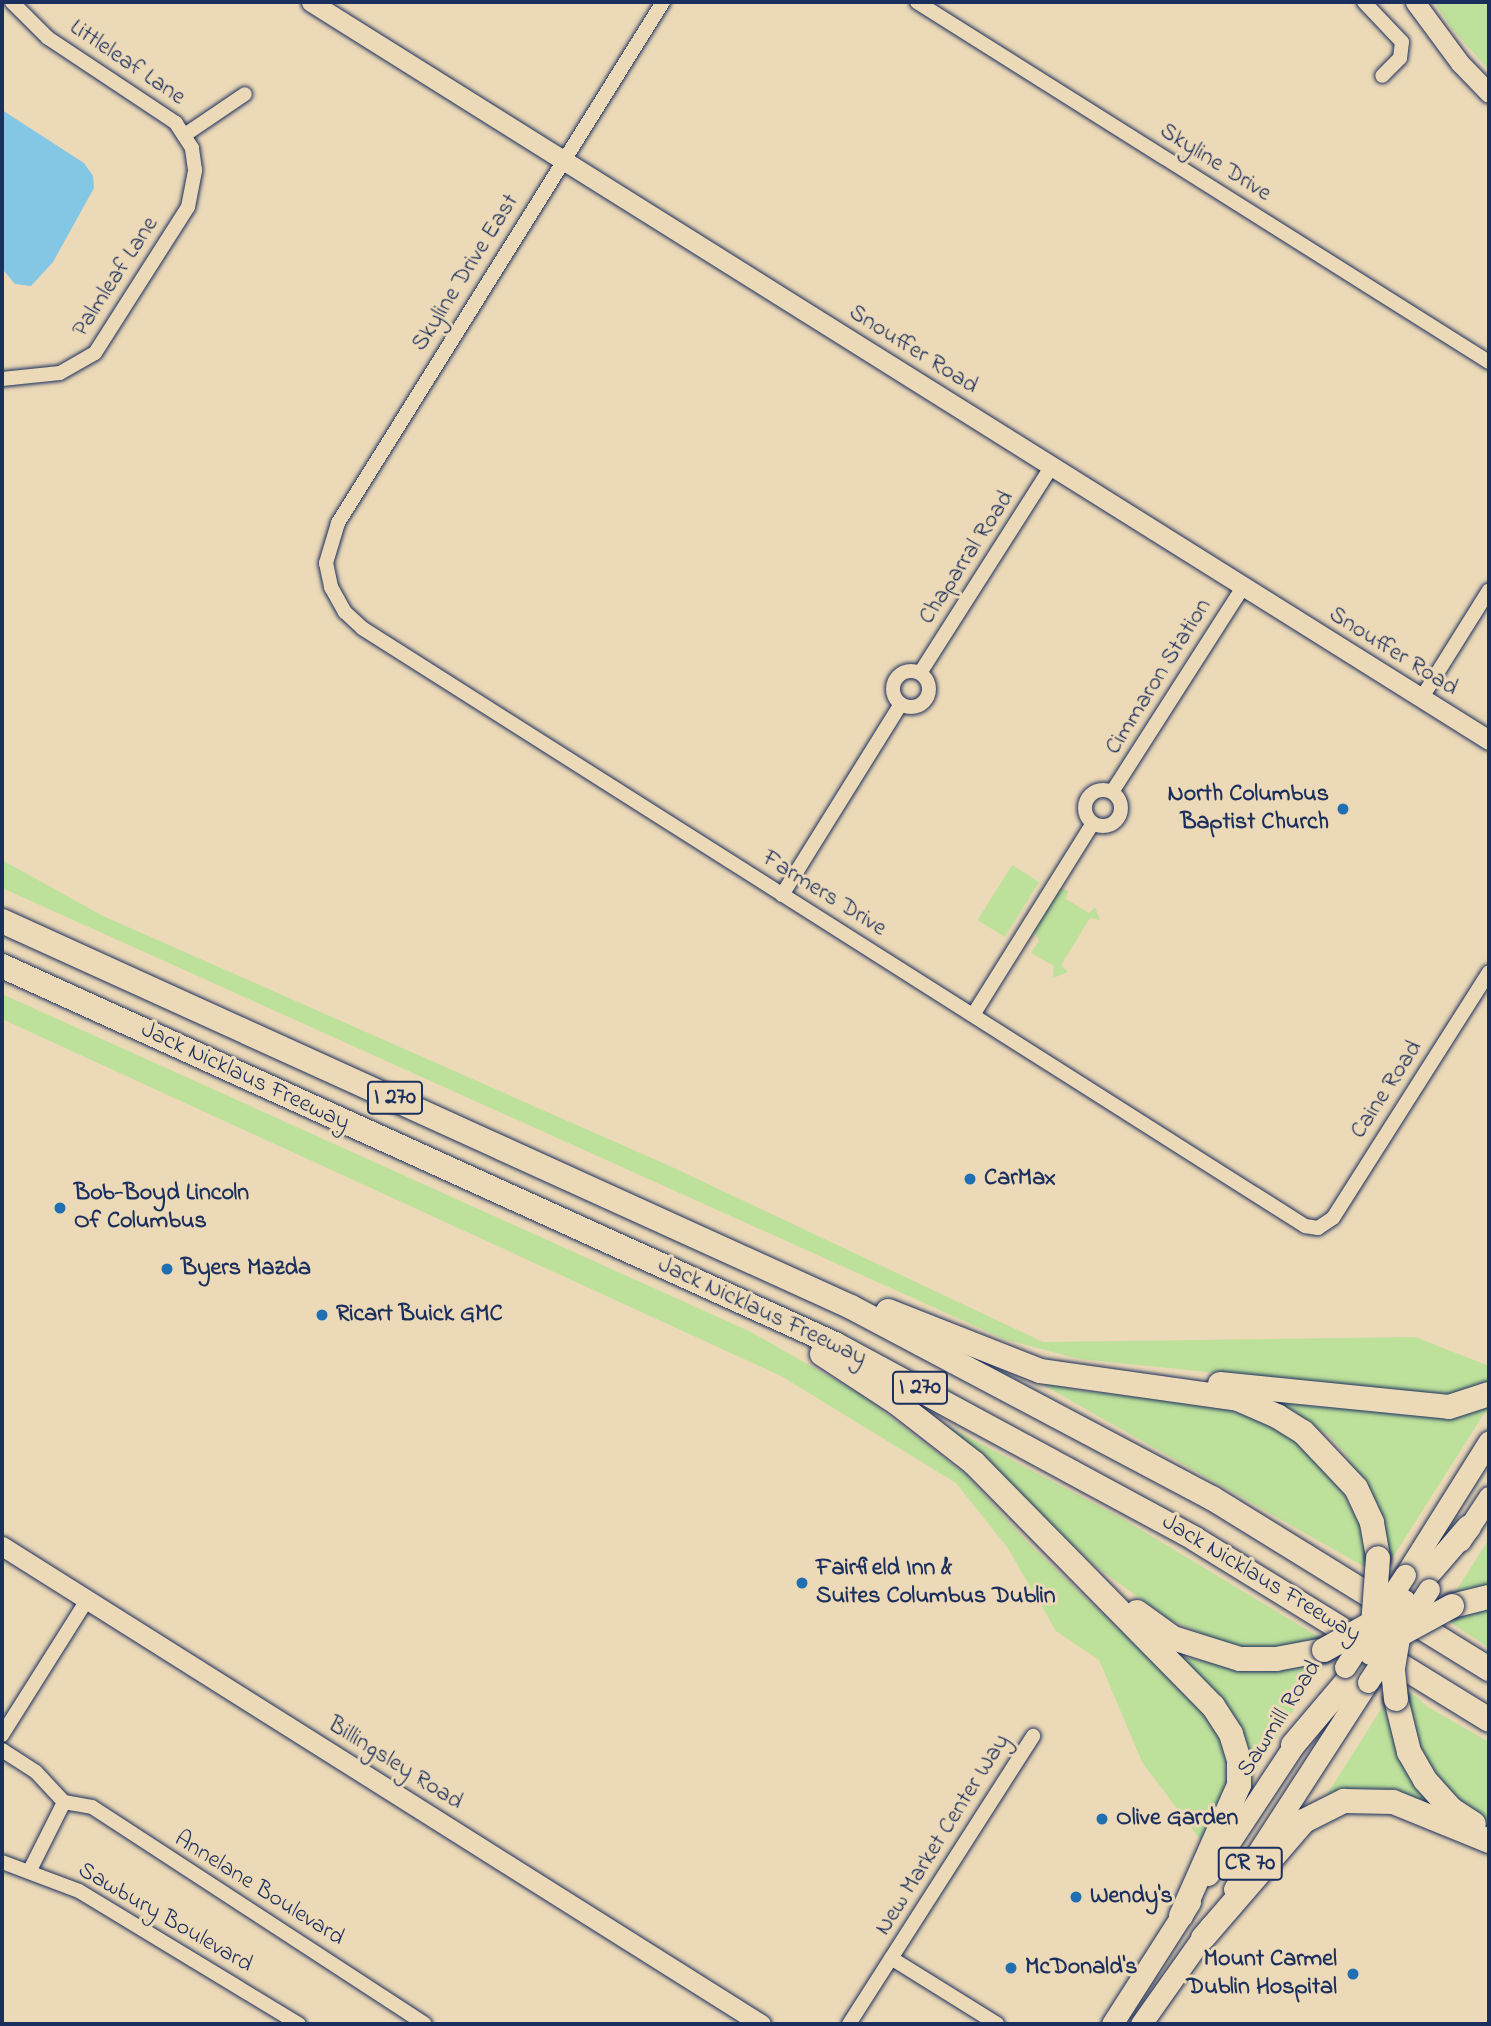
<!DOCTYPE html>
<style>
body{margin:0}
#map{position:relative;width:1491px;height:2026px;overflow:hidden;background:#ecd9b7;font-family:"Indie Flower",sans-serif}
div>[style]{position:absolute}
.green>*{inset:0;background:#bde19b;transform-origin:0 0}
.water>*{inset:0;background:#83c7e4}
.roads{filter:drop-shadow(0 0 2px #1b2f5e) drop-shadow(0 0 2px #1b2f5e)}
.street>*{height:14px;margin:-7px;padding:0 7px;transform-origin:7px;border-radius:7px;background:#ecd9b7}
.street>.ring{margin:-7px;padding:0;box-sizing:content-box;background:none;border:14px solid #ecd9b7;border-radius:50%}
.secondary>*{height:19px;margin:-9.5px;padding:0 9.5px;transform-origin:9.5px;border-radius:9.5px;background:#ecd9b7}
.primary>*{height:21px;margin:-10.5px;padding:0 10.5px;transform-origin:10.5px;border-radius:10.5px;background:#ecd9b7}
.highway>*{height:24px;margin:-12px;padding:0 12px;transform-origin:12px;border-radius:12px;background:#ecd9b7}
.bridges{filter:drop-shadow(0 0 2px #1b2f5e) drop-shadow(0 0 2px #1b2f5e)}
.primary-bridge>*{height:21px;margin:-10.5px;padding:0 10.5px;transform-origin:10.5px;border-radius:10.5px;background:#ecd9b7}
.highway-bridge>*{height:24px;margin:-12px;padding:0 12px;transform-origin:12px;border-radius:12px;background:#ecd9b7}
.dots>*{width:19px;height:19px;translate:-50% -50%;box-sizing:border-box;border:4px solid #ecd9b7;border-radius:50%}
span{translate:-50% -50%;white-space:nowrap;text-align:center;line-height:1.15;-webkit-text-stroke:6px #ecd9b7;paint-order:stroke}
.shield-label span{padding:2px 5px;background:#ecd9b7;border:2px solid;border-radius:5px;-webkit-text-stroke-width:0}
.shield-label{font-size:23px;color:#1b2f5e;font-weight:700}
.street-label{font-size:24px;color:#1b2f5e}
.poi-label{font-size:24px;color:#1b2f5e;font-weight:700}
.right{translate:-100% -50%;text-align:right}
.left{translate:0 -50%;text-align:left}
.frame{position:absolute;inset:0;border:4px solid #1b2f5e;pointer-events:none}
</style>
<div id="map">
<div class="green">
<i style="clip-path:polygon(1434px 2px,1489px 2px,1489px 70px,1453px 30px)"></i>
<i style="clip-path:polygon(2px 860px,103px 916px,672px 1167px,1043px 1342px,1415px 1337px,1489px 1366px,1489px 1386px,1453px 1397px,1079px 1359px,1004px 1339px,2px 888px)"></i>
<i style="left:1012px;top:865px;width:32px;height:65px;rotate:32deg"></i>
<i style="clip-path:polygon(1060px 888px,1068px 891px,1066px 899px,1089px 913px,1095px 907px,1100px 920px,1090px 918px,1061px 965px,1068px 972px,1053px 978px,1054px 966px,1031px 953px,1039px 940px,1033px 931px)"></i>
<i style="clip-path:polygon(2px 994px,751px 1332px,860px 1394px,965px 1474px,1030px 1545px,1206px 1712px,1224px 1740px,1232px 1767px,1206px 1847px,1142px 1762px,1099px 1660px,1056px 1631px,1007px 1547px,956px 1483px,781px 1376px,2px 1019px)"></i>
<i style="clip-path:polygon(1047px 1382px,1079px 1391px,1206px 1403px,1263px 1421px,1304px 1446px,1339px 1485px,1360px 1526px,1370px 1570px,1045px 1386px)"></i>
<i style="clip-path:polygon(1270px 1400px,1489px 1406px,1391px 1560px,1380px 1512px,1344px 1452px,1328px 1435px)"></i>
<i style="clip-path:polygon(936px 1420px,1118px 1516px,1324px 1640px,1279px 1652px,1244px 1651px,1170px 1620px,1098px 1568px)"></i>
<i style="clip-path:polygon(1489px 1539px,1489px 1586px,1454px 1594px)"></i>
<i style="clip-path:polygon(1489px 1608px,1489px 1648px,1450px 1622px,1451px 1618px)"></i>
<i style="clip-path:polygon(1181px 1656px,1252px 1672px,1322px 1665px,1247px 1784px,1176px 1658px)"></i>
<i style="clip-path:polygon(1407px 1689px,1428px 1707px,1489px 1742px,1489px 1824px,1450px 1793px,1432px 1768px,1413px 1733px)"></i>
<i style="clip-path:polygon(1383px 1706px,1395px 1742px,1436px 1812px,1321px 1804px)"></i>
</div>
<div class="water">
<i style="clip-path:polygon(2px 110px,84px 163px,93px 176px,94px 188px,53px 262px,31px 286px,15px 284px,4px 271px)"></i>
</div>
<div class="roads">
<div class="street">
<i style="left:663px;top:2px;width:614px;rotate:121.96deg"></i>
<i style="left:338px;top:523px;width:42px;rotate:106.7deg"></i>
<i style="left:326px;top:563px;width:25px;rotate:78deg"></i>
<i style="left:331px;top:587px;width:29px;rotate:61deg"></i>
<i style="left:345px;top:612px;width:23px;rotate:43deg"></i>
<i style="left:362px;top:628px;width:1117px;rotate:32.38deg"></i>
<i style="left:1305px;top:1226px;width:13px;rotate:9deg"></i>
<i style="left:1318px;top:1228px;width:18px;rotate:-34deg"></i>
<i style="left:1333px;top:1218px;width:291px;rotate:-57.6deg"></i>
<i style="left:917px;top:2px;width:676px;rotate:32.19deg"></i>
<i style="left:1364px;top:2px;width:55px;rotate:46.5deg"></i>
<i style="left:1402px;top:42px;width:16px;rotate:97deg"></i>
<i style="left:1400px;top:58px;width:25px;rotate:135deg"></i>
<i style="left:186px;top:134px;width:71px;rotate:-34.1deg"></i>
<i style="left:2px;top:379px;width:58px;rotate:-5.9deg"></i>
<i style="left:60px;top:373px;width:40px;rotate:-29.7deg"></i>
<i style="left:95px;top:353px;width:173px;rotate:-57.5deg"></i>
<i style="left:188px;top:207px;width:38px;rotate:-79deg"></i>
<i style="left:195px;top:170px;width:22px;rotate:-98deg"></i>
<i style="left:192px;top:148px;width:30px;rotate:-123deg"></i>
<i style="left:176px;top:123px;width:154px;rotate:-146.4deg"></i>
<i style="left:48px;top:38px;width:51px;rotate:-135deg"></i>
<i class="ring" style="left:893px;top:671px;width:22px;height:22px"></i>
<i style="left:920px;top:673px;width:246px;rotate:-57.5deg"></i>
<i style="left:1421px;top:699px;width:128px;rotate:-58deg"></i>
<i class="ring" style="left:1085px;top:790px;width:22px;height:22px"></i>
<i style="left:1112px;top:792px;width:243px;rotate:-57.4deg"></i>
<i style="left:782px;top:895px;width:225px;rotate:-58.1deg"></i>
<i style="left:973px;top:1015px;width:226px;rotate:-58deg"></i>
<i style="left:2px;top:1735px;width:160px;rotate:-57.8deg"></i>
<i style="left:2px;top:1750px;width:40px;rotate:32.9deg"></i>
<i style="left:36px;top:1772px;width:41px;rotate:47deg"></i>
<i style="left:64px;top:1802px;width:28px;rotate:10deg"></i>
<i style="left:92px;top:1807px;width:397px;rotate:33.1deg"></i>
<i style="left:2px;top:1862px;width:82px;rotate:20.6deg"></i>
<i style="left:79px;top:1891px;width:257px;rotate:31.2deg"></i>
<i style="left:30px;top:1870px;width:76px;rotate:-63.4deg"></i>
<i style="left:891px;top:1958px;width:125px;rotate:31.9deg"></i>
<i style="left:849px;top:2024px;width:342px;rotate:-57.4deg"></i>
</div>
<div class="secondary">
<i style="left:311px;top:2px;width:1390px;rotate:32.07deg"></i>
<i style="left:1415px;top:2px;width:76px;rotate:53.6deg"></i>
<i style="left:1460px;top:63px;width:42px;rotate:46deg"></i>
<i style="left:2px;top:1546px;width:897px;rotate:32.2deg"></i>
</div>
<div class="primary">
<i style="left:1460px;top:1541px;width:53px;rotate:-56.6deg"></i>
<i style="left:1405px;top:1575px;width:158px;rotate:-57.9deg"></i>
<i style="left:1208px;top:1875px;width:170px;rotate:-56.5deg"></i>
<i style="left:1234px;top:1889px;width:247px;rotate:-57.1deg"></i>
<i style="left:1112px;top:2024px;width:145px;rotate:-57.4deg"></i>
<i style="left:1141px;top:2024px;width:121px;rotate:-54.7deg"></i>
</div>
<div class="highway">
<i style="left:2px;top:921px;width:933px;rotate:24.45deg"></i>
<i style="left:851px;top:1307px;width:408px;rotate:27.9deg"></i>
<i style="left:1212px;top:1498px;width:326px;rotate:31.7deg"></i>
<i style="left:2px;top:966px;width:915px;rotate:24.41deg"></i>
<i style="left:835px;top:1344px;width:409px;rotate:28.4deg"></i>
<i style="left:1195px;top:1539px;width:345px;rotate:31.6deg"></i>
<i style="left:888px;top:1311px;width:163px;rotate:21.5deg"></i>
<i style="left:1040px;top:1371px;width:200px;rotate:8deg"></i>
<i style="left:1238px;top:1399px;width:43px;rotate:23.6deg"></i>
<i style="left:1277px;top:1416px;width:31px;rotate:32deg"></i>
<i style="left:1303px;top:1432px;width:77px;rotate:46.6deg"></i>
<i style="left:1356px;top:1488px;width:38px;rotate:65deg"></i>
<i style="left:1372px;top:1523px;width:36px;rotate:80deg"></i>
<i style="left:822px;top:1354px;width:90px;rotate:33.2deg"></i>
<i style="left:897px;top:1403px;width:98px;rotate:37.9deg"></i>
<i style="left:974px;top:1463px;width:341px;rotate:45.5deg"></i>
<i style="left:1213px;top:1706px;width:33px;rotate:57deg"></i>
<i style="left:1231px;top:1734px;width:27px;rotate:73deg"></i>
<i style="left:1239px;top:1760px;width:25px;rotate:90deg"></i>
<i style="left:1239px;top:1785px;width:143px;rotate:113.9deg"></i>
<i style="left:1220px;top:1384px;width:230px;rotate:5.7deg"></i>
<i style="left:1449px;top:1407px;width:42px;rotate:-18deg"></i>
<i style="left:1404px;top:1602px;width:99px;rotate:-49.1deg"></i>
<i style="left:1452px;top:1606px;width:38px;rotate:-14deg"></i>
<i style="left:1137px;top:1612px;width:44px;rotate:35.8deg"></i>
<i style="left:1173px;top:1638px;width:70px;rotate:17.4deg"></i>
<i style="left:1240px;top:1659px;width:36px"></i>
<i style="left:1276px;top:1659px;width:49px;rotate:-10.6deg"></i>
<i style="left:1396px;top:1699px;width:55px;rotate:76.2deg"></i>
<i style="left:1409px;top:1752px;width:32px;rotate:60deg"></i>
<i style="left:1425px;top:1780px;width:39px;rotate:48deg"></i>
<i style="left:1451px;top:1809px;width:27px;rotate:33deg"></i>
<i style="left:1293px;top:1745px;width:121px;rotate:-49.7deg"></i>
<i style="left:1203px;top:1938px;width:155px;rotate:-49.2deg"></i>
<i style="left:1304px;top:1821px;width:45px;rotate:-26.6deg"></i>
<i style="left:1344px;top:1801px;width:49px;rotate:1.2deg"></i>
<i style="left:1393px;top:1802px;width:104px;rotate:22.1deg"></i>
</div>
</div>
<div class="bridges">
<div class="primary-bridge">
<i style="left:1345px;top:1667px;width:110px;rotate:-56.9deg"></i>
<i style="left:1368px;top:1682px;width:111px;rotate:-56.7deg"></i>
</div>
<div class="highway-bridge">
<i style="left:1388px;top:1641px;width:73px;rotate:-28.7deg"></i>
<i style="left:1324px;top:1650px;width:70px;rotate:-29.1deg"></i>
<i style="left:1371px;top:1653px;width:95px;rotate:-85.8deg"></i>
<i style="left:1396px;top:1699px;width:31px;rotate:-96deg"></i>
<i style="left:1393px;top:1668px;width:67px;rotate:-80.5deg"></i>
</div>
</div>
<div class="dots">
<i style="left:1343px;top:809px;background:#1f6fb2"></i>
<i style="left:970px;top:1179px;background:#1f6fb2"></i>
<i style="left:60px;top:1208px;background:#1f6fb2"></i>
<i style="left:167px;top:1269px;background:#1f6fb2"></i>
<i style="left:322px;top:1315px;background:#1f6fb2"></i>
<i style="left:802px;top:1583px;background:#1f6fb2"></i>
<i style="left:1102px;top:1819px;background:#1f6fb2"></i>
<i style="left:1076px;top:1897px;background:#1f6fb2"></i>
<i style="left:1011px;top:1968px;background:#1f6fb2"></i>
<i style="left:1353px;top:1974px;background:#1f6fb2"></i>
</div>
<div class="shield-label">
<span style="left:395px;top:1098px">I 270</span>
<span style="left:920px;top:1388px">I 270</span>
<span style="left:1250px;top:1864px">CR 70</span>
</div>
<div class="street-label">
<span style="left:127px;top:63px;rotate:34deg">Littleleaf Lane</span>
<span style="left:1215px;top:163px;rotate:32deg">Skyline Drive</span>
<span style="left:466px;top:273px;rotate:-58deg">Skyline Drive East</span>
<span style="left:116px;top:277px;rotate:-57deg">Palmleaf Lane</span>
<span style="left:913px;top:350px;rotate:32deg">Snouffer Road</span>
<span style="left:967px;top:558px;rotate:-57deg">Chaparral Road</span>
<span style="left:1393px;top:652px;rotate:32deg">Snouffer Road</span>
<span style="left:1159px;top:677px;rotate:-58deg">Cimmaron Station</span>
<span style="left:824px;top:894px;rotate:32deg">Farmers Drive</span>
<span style="left:245px;top:1077px;rotate:25deg">Jack Nicklaus Freeway</span>
<span style="left:1387px;top:1090px;rotate:-57deg">Caine Road</span>
<span style="left:762px;top:1312px;rotate:25deg">Jack Nicklaus Freeway</span>
<span style="left:1261px;top:1579px;rotate:31deg">Jack Nicklaus Freeway</span>
<span style="left:1280px;top:1719px;rotate:-57deg">Sawmill Road</span>
<span style="left:395px;top:1764px;rotate:32deg">Billingsley Road</span>
<span style="left:943px;top:1835px;rotate:-58deg">New Market Center Way</span>
<span style="left:259px;top:1889px;rotate:32deg">Annelane Boulevard</span>
<span style="left:165px;top:1918px;rotate:30deg">Sawbury Boulevard</span>
</div>
<div class="poi-label">
<span class="right" style="left:1329px;top:809px">North Columbus<br>Baptist Church</span>
<span class="left" style="left:984px;top:1179px">CarMax</span>
<span class="left" style="left:74px;top:1208px">Bob-Boyd Lincoln<br>Of Columbus</span>
<span class="left" style="left:181px;top:1269px">Byers Mazda</span>
<span class="left" style="left:336px;top:1315px">Ricart Buick GMC</span>
<span class="left" style="left:816px;top:1583px">Fairfield Inn &amp;<br>Suites Columbus Dublin</span>
<span class="left" style="left:1116px;top:1819px">Olive Garden</span>
<span class="left" style="left:1090px;top:1897px">Wendy's</span>
<span class="right" style="left:1337px;top:1974px">Mount Carmel<br>Dublin Hospital</span>
<span class="left" style="left:1025px;top:1968px">McDonald's</span>
</div>
<div class="frame"></div>
</div>
